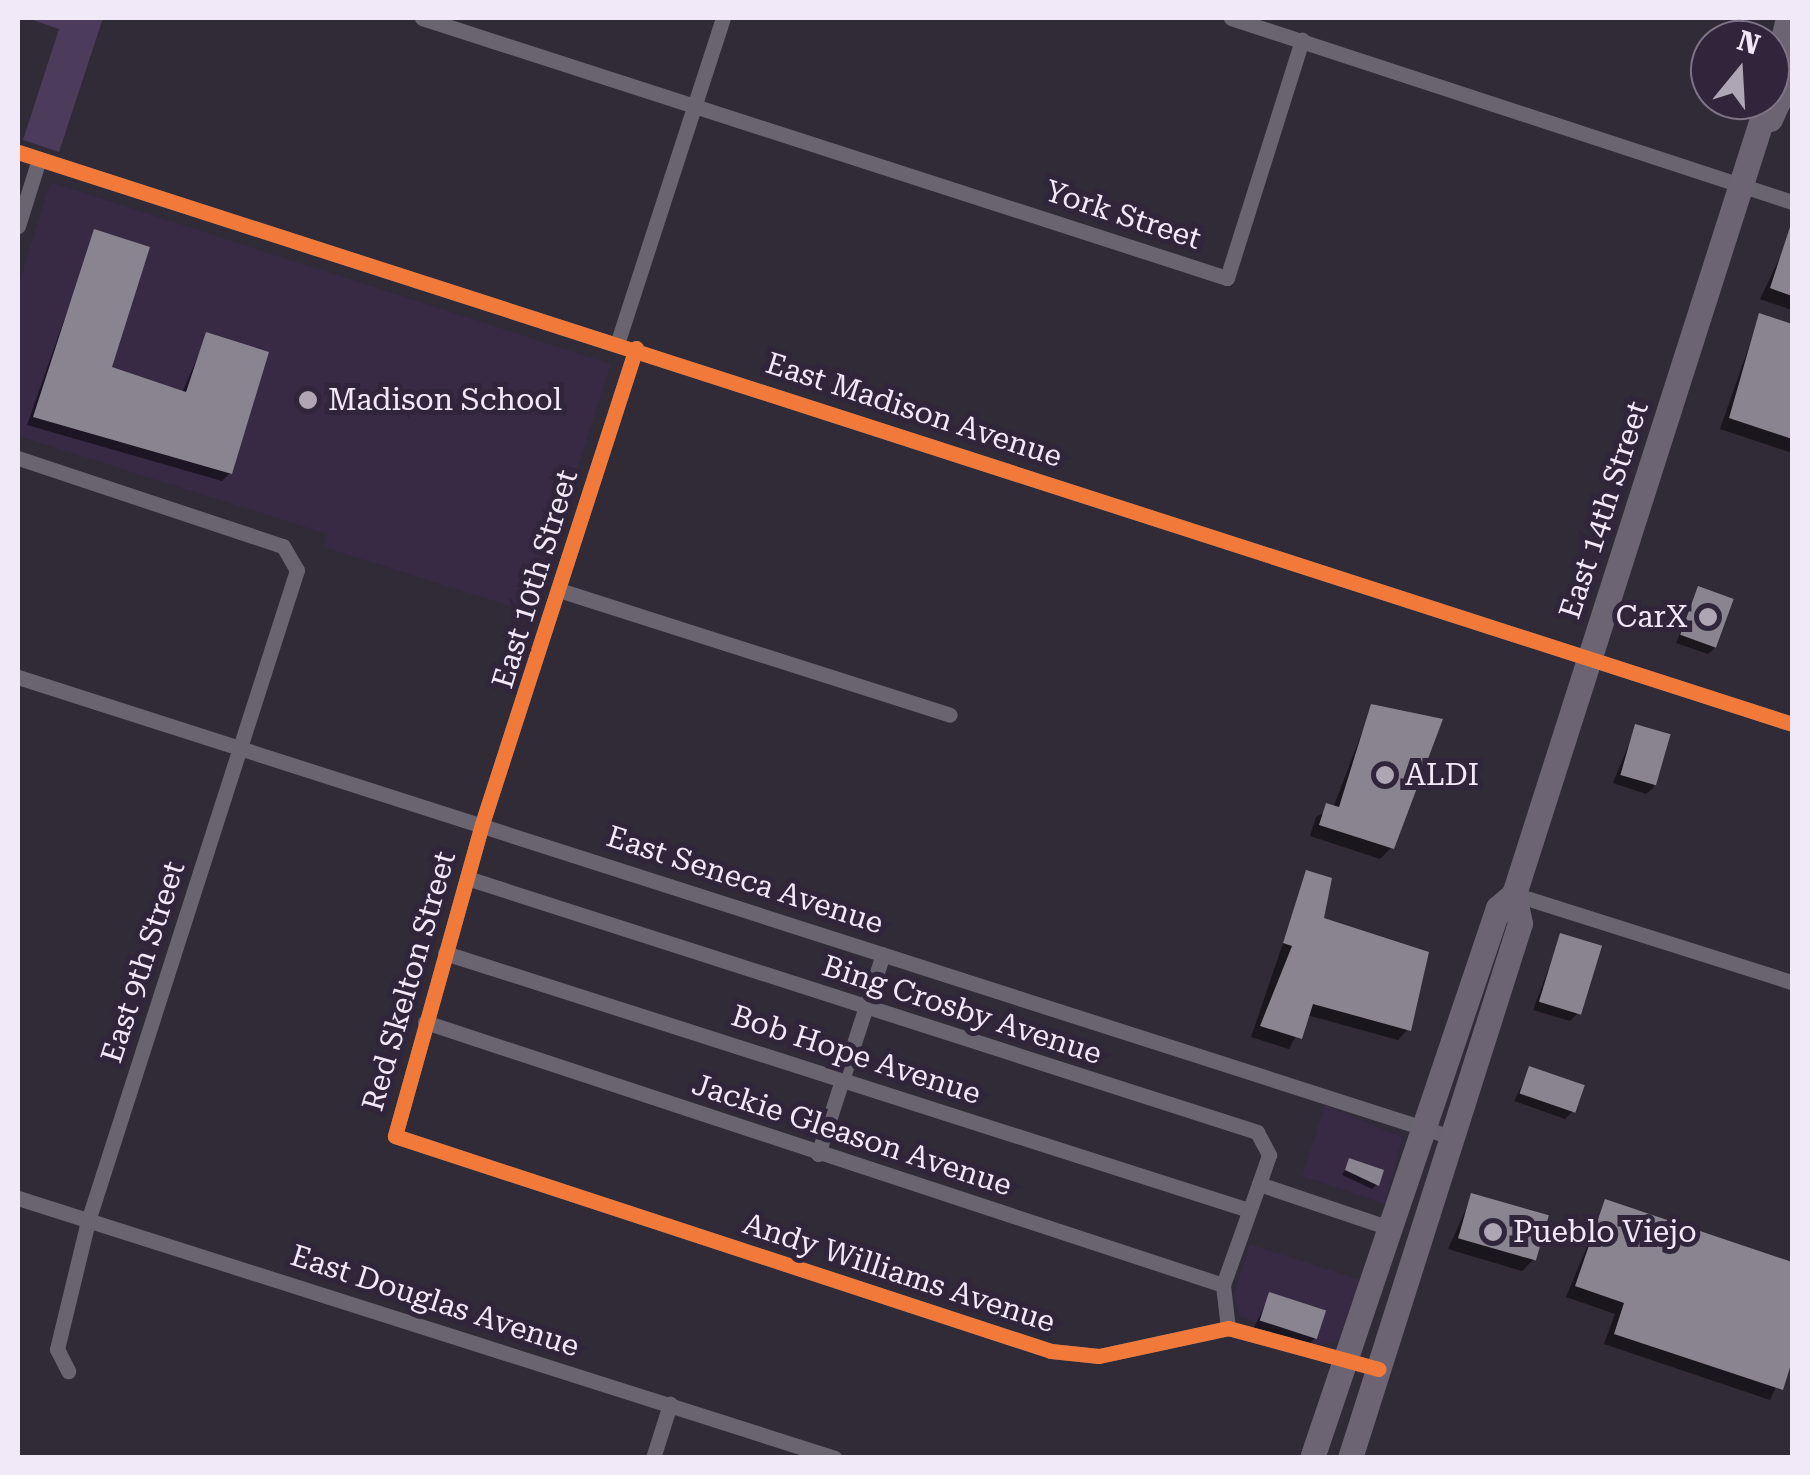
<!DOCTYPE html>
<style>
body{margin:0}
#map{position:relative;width:1810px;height:1475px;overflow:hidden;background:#312a37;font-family:"Roboto Serif",serif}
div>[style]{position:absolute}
.built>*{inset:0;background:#382944}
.green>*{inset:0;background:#4d3b5c}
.shadow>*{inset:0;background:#0007}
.building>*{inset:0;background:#8a8490;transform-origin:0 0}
.minor>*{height:15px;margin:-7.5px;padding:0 7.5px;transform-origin:7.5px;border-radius:7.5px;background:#6a6470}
.primary>*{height:25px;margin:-12.5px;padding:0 12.5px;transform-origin:12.5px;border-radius:12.5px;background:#6c6473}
.cycleway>*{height:15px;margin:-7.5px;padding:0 7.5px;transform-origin:7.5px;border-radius:7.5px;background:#f17a3a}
.dots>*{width:28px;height:28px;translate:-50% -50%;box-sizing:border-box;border:5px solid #31253c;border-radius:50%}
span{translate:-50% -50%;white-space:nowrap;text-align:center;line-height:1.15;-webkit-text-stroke:10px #31253c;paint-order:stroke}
.street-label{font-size:30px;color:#f1e9f8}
.poi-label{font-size:30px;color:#f1e9f8}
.left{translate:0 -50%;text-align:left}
.right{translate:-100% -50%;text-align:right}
.frame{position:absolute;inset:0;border:20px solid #f1e9f8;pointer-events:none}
.north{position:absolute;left:1690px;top:20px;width:100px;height:100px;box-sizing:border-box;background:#31253c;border:2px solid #7e7387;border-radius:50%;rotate:18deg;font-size:28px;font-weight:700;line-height:40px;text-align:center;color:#f1e9f8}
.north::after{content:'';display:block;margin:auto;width:35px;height:45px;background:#aea6b4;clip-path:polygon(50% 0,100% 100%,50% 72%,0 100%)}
</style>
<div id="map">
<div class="built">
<i style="clip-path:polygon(50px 182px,611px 364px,531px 613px,324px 547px,327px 534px,18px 436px,18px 286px)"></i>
<i style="clip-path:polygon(1325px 1105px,1402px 1137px,1385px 1204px,1302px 1176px)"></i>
<i style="clip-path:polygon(1250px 1244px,1360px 1280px,1338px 1341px,1318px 1345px,1241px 1317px,1233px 1296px)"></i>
</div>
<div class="green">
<i style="clip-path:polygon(27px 18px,103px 18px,59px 152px,23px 140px,59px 29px)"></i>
</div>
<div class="shadow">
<i style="clip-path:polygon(95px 232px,109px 369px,182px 393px,207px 335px,230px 473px,222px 481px,27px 425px)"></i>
<i style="clip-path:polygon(1784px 249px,1792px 251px,1792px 310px,1760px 299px)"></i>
<i style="clip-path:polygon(1760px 315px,1792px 326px,1792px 453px,1720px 429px)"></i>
<i style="clip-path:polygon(1698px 589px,1716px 647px,1708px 654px,1676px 643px)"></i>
<i style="clip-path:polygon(1372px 706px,1391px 848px,1380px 859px,1310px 836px,1316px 817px,1333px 808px)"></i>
<i style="clip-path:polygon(1636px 727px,1654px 787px,1646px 794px,1613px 783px)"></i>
<i style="clip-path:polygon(1307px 873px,1321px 920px,1408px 1029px,1398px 1040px,1307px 1015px,1289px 1049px,1251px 1037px)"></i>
<i style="clip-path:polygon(1561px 936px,1578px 1013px,1570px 1021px,1533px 1010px)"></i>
<i style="clip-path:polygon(1530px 1069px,1573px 1111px,1565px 1119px,1514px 1101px)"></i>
<i style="clip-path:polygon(1350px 1161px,1377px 1184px,1372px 1189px,1342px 1175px)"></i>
<i style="clip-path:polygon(1472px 1196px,1533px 1260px,1522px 1271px,1448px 1249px)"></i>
<i style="clip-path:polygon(1606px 1202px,1792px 1265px,1792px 1353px,1770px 1400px,1604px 1344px,1615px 1314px,1566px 1297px)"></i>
<i style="clip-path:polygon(1270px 1295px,1315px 1338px,1307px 1346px,1253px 1329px)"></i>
</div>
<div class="building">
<i style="clip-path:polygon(1790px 227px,1792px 228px,1792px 296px,1770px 288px)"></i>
<i style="clip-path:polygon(94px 229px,150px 247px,112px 367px,186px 392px,206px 332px,269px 352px,232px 474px,33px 417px)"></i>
<i style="clip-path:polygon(1759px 313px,1792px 324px,1792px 439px,1729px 418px)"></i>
<i style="left:1698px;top:586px;width:38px;height:52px;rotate:20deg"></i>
<i style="clip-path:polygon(1371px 704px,1443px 719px,1394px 849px,1319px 825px,1326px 803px,1339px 807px)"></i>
<i style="left:1635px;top:724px;width:37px;height:53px;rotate:16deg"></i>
<i style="clip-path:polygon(1306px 870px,1332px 878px,1324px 918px,1429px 952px,1411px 1031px,1313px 1004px,1302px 1039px,1260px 1026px,1292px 946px,1283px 943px)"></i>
<i style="left:1560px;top:933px;width:44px;height:72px;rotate:17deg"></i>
<i style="left:1529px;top:1066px;width:59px;height:29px;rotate:19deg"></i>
<i style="clip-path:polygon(1349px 1158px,1384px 1170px,1379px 1186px,1345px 1170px)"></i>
<i style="left:1471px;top:1193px;width:81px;height:47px;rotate:16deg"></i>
<i style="clip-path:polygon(1605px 1199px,1792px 1262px,1792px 1361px,1783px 1390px,1614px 1334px,1624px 1303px,1575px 1286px)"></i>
<i style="left:1269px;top:1292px;width:60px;height:30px;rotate:18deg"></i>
</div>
<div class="minor">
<i style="left:422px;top:18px;width:846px;rotate:17.9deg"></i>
<i style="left:1227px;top:278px;width:250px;rotate:-72.5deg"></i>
<i style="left:1231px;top:18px;width:590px;rotate:18.16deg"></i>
<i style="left:18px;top:152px;width:1864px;rotate:17.87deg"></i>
<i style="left:18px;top:226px;width:70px;rotate:-72.6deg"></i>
<i style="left:618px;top:341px;width:340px;rotate:-72deg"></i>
<i style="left:636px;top:348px;width:500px;rotate:107.93deg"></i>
<i style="left:482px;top:824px;width:324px;rotate:105.6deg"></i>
<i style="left:395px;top:1136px;width:690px;rotate:18.15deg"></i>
<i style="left:1051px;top:1351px;width:48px;rotate:5.9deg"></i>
<i style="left:1099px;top:1356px;width:132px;rotate:-12.2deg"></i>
<i style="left:1228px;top:1328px;width:156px;rotate:15.2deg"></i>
<i style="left:18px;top:458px;width:279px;rotate:18.4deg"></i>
<i style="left:283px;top:546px;width:28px;rotate:60deg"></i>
<i style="left:297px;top:570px;width:684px;rotate:107.8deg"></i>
<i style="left:88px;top:1221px;width:132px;rotate:103.6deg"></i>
<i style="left:57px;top:1349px;width:25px;rotate:63deg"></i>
<i style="left:559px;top:590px;width:410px;rotate:17.7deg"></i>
<i style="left:18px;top:677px;width:1509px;rotate:17.79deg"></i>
<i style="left:467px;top:878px;width:830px;rotate:17.82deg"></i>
<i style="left:1257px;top:1132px;width:26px;rotate:62deg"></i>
<i style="left:1269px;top:1155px;width:31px;rotate:109deg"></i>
<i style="left:1259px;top:1184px;width:135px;rotate:18.6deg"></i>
<i style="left:1514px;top:894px;width:292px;rotate:17.6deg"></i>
<i style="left:445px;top:953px;width:844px;rotate:17.73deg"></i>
<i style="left:425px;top:1022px;width:840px;rotate:18.24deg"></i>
<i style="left:1223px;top:1285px;width:43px;rotate:83.4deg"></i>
<i style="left:818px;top:1154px;width:210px;rotate:-72deg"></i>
<i style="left:18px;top:1198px;width:857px;rotate:17.65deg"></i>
<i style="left:1223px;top:1285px;width:107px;rotate:-70.4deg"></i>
<i style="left:653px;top:1458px;width:57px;rotate:-72.5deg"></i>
</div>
<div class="primary">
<i style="left:1770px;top:91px;width:75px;rotate:-76.1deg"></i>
<i style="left:1770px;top:119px;width:53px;rotate:-65.4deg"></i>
<i style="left:1312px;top:1458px;width:581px;rotate:-71.32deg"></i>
<i style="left:1498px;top:908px;width:21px;rotate:-41deg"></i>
<i style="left:1514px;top:894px;width:834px;rotate:-72.26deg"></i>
<i style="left:1350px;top:1458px;width:561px;rotate:-72.37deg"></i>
<i style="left:1520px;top:923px;width:30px;rotate:-102deg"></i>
</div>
<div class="cycleway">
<i style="left:18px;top:152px;width:1864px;rotate:17.87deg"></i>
<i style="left:636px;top:348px;width:500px;rotate:107.93deg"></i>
<i style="left:482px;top:824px;width:324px;rotate:105.6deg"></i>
<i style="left:395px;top:1136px;width:690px;rotate:18.15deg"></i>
<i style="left:1051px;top:1351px;width:48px;rotate:5.9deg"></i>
<i style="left:1099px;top:1356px;width:132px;rotate:-12.2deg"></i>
<i style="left:1228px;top:1328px;width:156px;rotate:15.2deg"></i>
</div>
<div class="dots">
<i style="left:308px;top:400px;background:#aea6b4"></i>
<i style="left:1708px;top:617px;background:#aea6b4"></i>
<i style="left:1385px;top:775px;background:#aea6b4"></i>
<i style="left:1493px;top:1232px;background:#aea6b4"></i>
</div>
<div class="street-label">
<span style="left:1123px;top:215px;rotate:18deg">York Street</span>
<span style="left:914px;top:410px;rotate:18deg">East Madison Avenue</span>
<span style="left:1604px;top:510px;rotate:-72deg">East 14th Street</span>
<span style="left:535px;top:579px;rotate:-73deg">East 10th Street</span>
<span style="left:745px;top:880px;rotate:18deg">East Seneca Avenue</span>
<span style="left:143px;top:962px;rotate:-72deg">East 9th Street</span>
<span style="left:409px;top:981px;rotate:-74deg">Red Skelton Street</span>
<span style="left:962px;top:1010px;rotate:18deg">Bing Crosby Avenue</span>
<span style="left:856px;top:1055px;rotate:18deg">Bob Hope Avenue</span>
<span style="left:852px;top:1135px;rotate:18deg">Jackie Gleason Avenue</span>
<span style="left:899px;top:1273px;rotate:18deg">Andy Williams Avenue</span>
<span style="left:435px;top:1301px;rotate:18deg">East Douglas Avenue</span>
</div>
<div class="poi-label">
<span class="left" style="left:328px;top:400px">Madison School</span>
<span class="right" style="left:1688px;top:617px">CarX</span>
<span class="left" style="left:1405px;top:775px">ALDI</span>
<span class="left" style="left:1513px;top:1232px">Pueblo Viejo</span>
</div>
<div class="frame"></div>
<div class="north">N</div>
</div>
